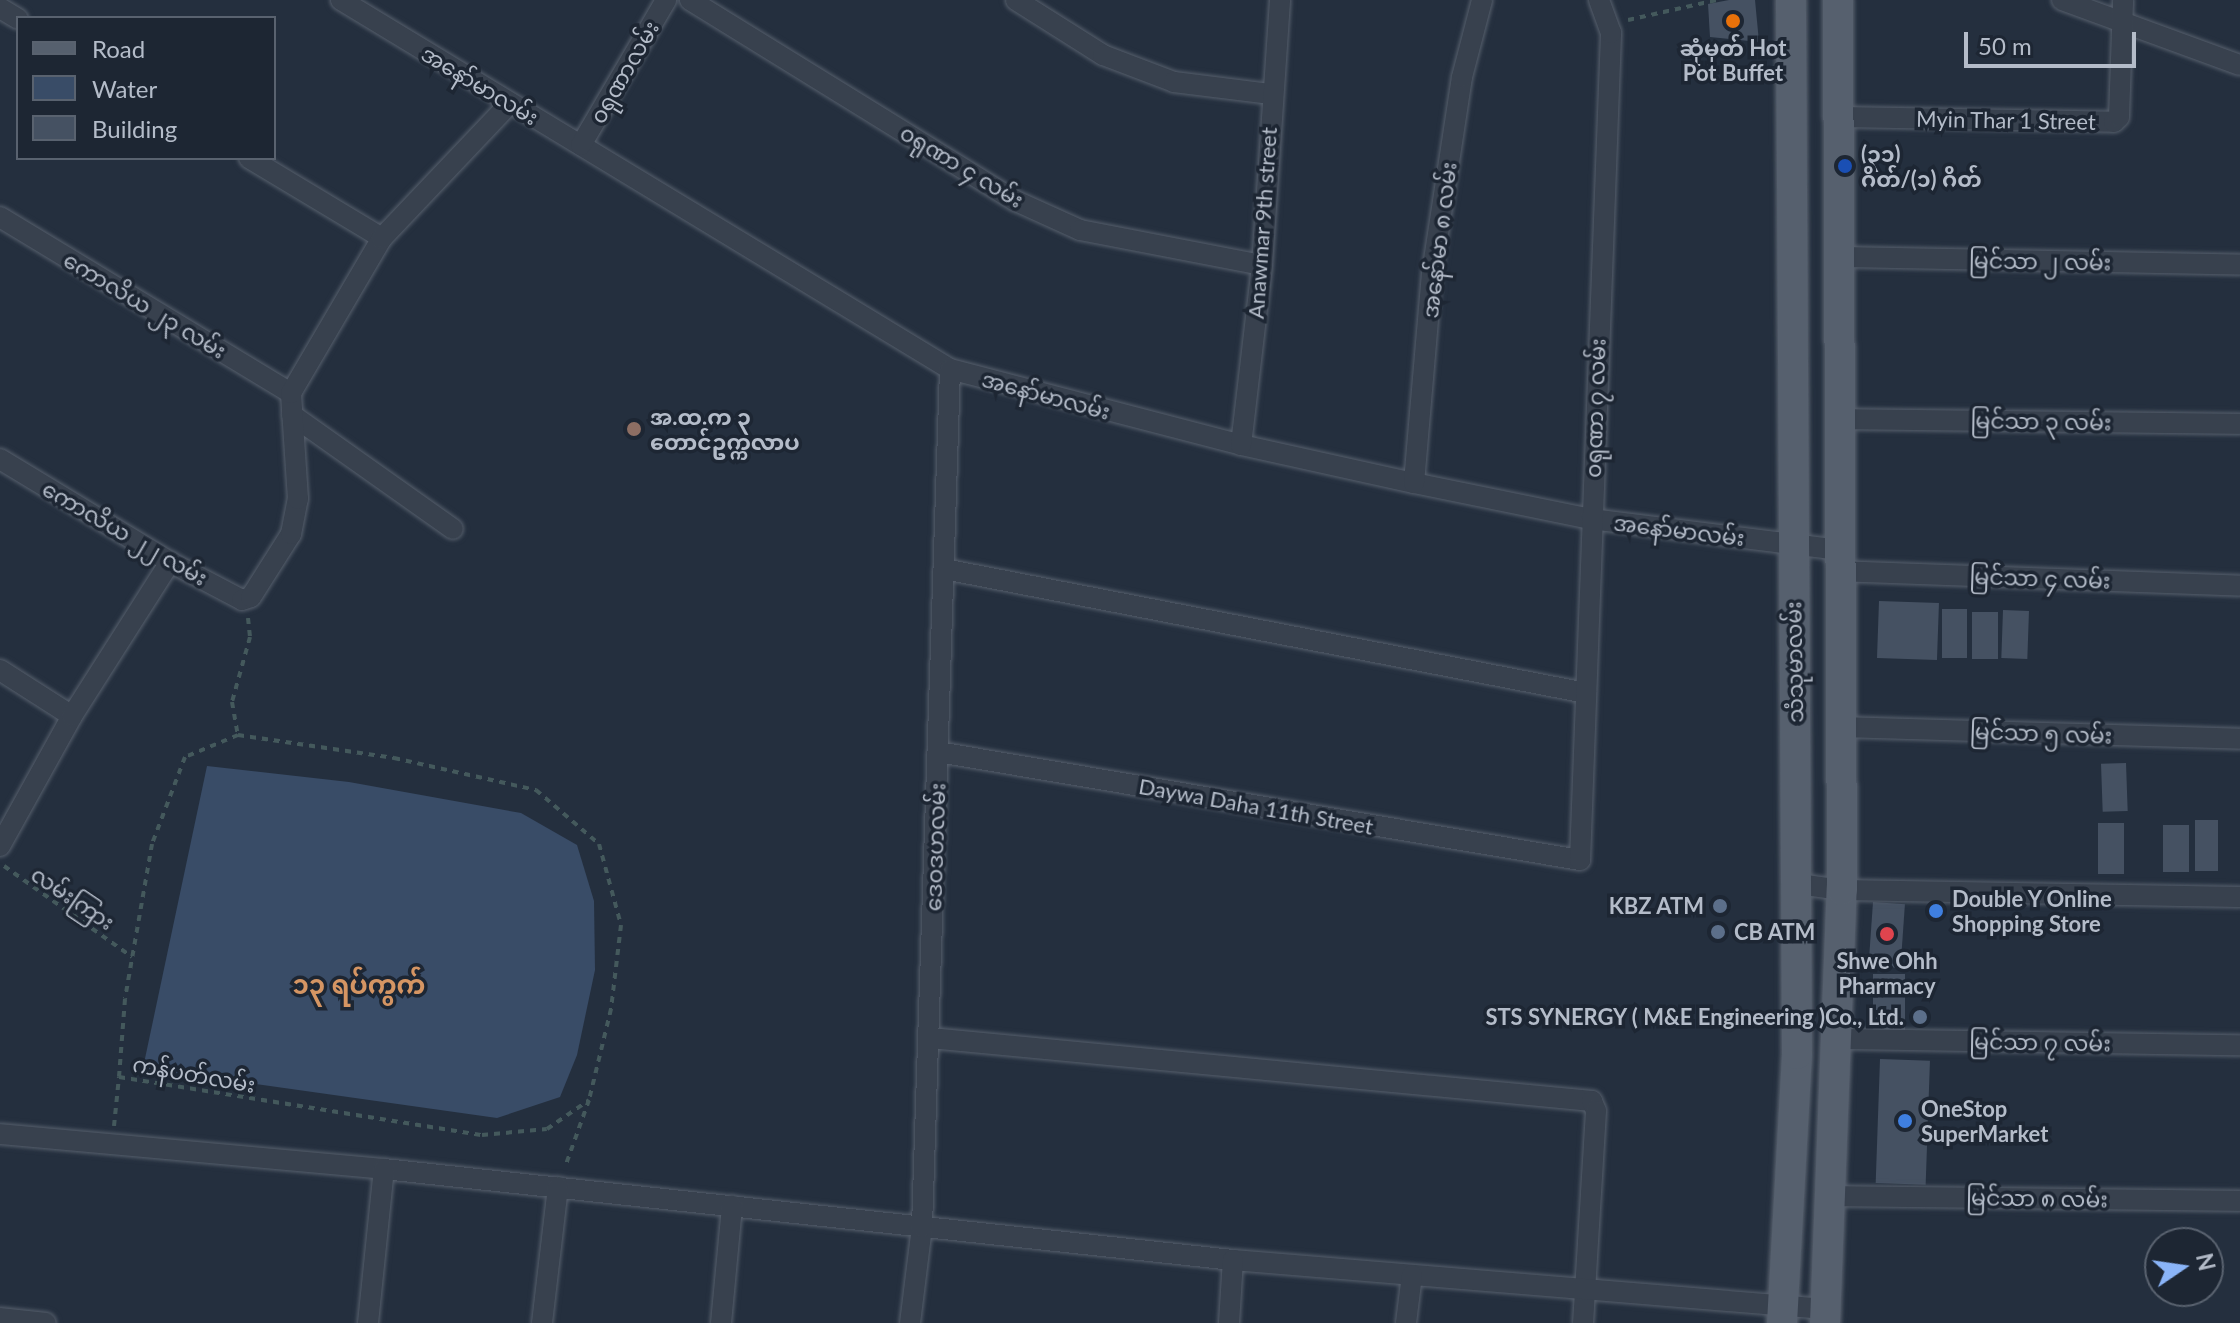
<!DOCTYPE html>
<meta charset="utf-8">
<style>
body{margin:0}
#map{position:relative;width:2240px;height:1323px;overflow:hidden;background:#242f3e;font-family:Lato,"Noto Sans Myanmar",sans-serif}
div>[style]{position:absolute}
.water>*{inset:0;background:#394c67}
.building>*{inset:0;background:#455162;transform-origin:0 0}
.path>*{height:4px;margin-top:-2px;transform-origin:0;background:repeating-linear-gradient(90deg,#44595c 0 6px,transparent 0 12px)}
.roads{filter:drop-shadow(0 0 2px #565f6c) drop-shadow(0 0 2px #565f6c)}
.minor>*{height:20px;margin:-10px;padding:0 10px;transform-origin:10px;border-radius:10px;background:#38414e}
.primary>*{height:30px;margin:-15px;padding:0 15px;transform-origin:15px;border-radius:15px;background:#56606e}
.dots>*{width:22px;height:22px;translate:-50% -50%;box-sizing:border-box;border:4px solid #1d2633;border-radius:50%}
span{translate:-50% -50%;white-space:nowrap;text-align:center;line-height:1.15;-webkit-text-stroke:7px #1d2633;paint-order:stroke}
.poi-label{font-size:22px;color:#b4bcc9;font-weight:700}
.left{translate:0 -50%;text-align:left}
.right{translate:-100% -50%;text-align:right}
.street-label{font-size:22px;color:#b4bcc9}
.quarter-label{font-size:26px;color:#d59563;font-weight:700}
.legend{position:absolute;left:16px;top:16px;width:260px;height:144px;box-sizing:border-box;background:#1d2633;border:2px solid #59626f;margin:0;padding:10px 14px;list-style:none;font-size:24px;color:#b4bcc9}
.legend li{display:flex;align-items:center;gap:16px;height:40px}
.legend b{width:40px;border:2px solid #59626f}
.north{position:absolute;left:2144px;top:1227px;width:80px;height:80px;box-sizing:border-box;background:#1d2633;border:2px solid #59626f;border-radius:50%;rotate:77deg;font-size:22px;font-weight:700;line-height:32px;text-align:center;color:#b4bcc9}
.north::after{content:'';display:block;margin:auto;width:28px;height:36px;background:#8ab4f8;clip-path:polygon(50% 0,100% 100%,50% 72%,0 100%)}
.scale{position:absolute;left:1964px;top:32px;width:172px;height:36px;box-sizing:border-box;border:4px solid #b4bcc9;border-top:0;padding-left:10px;font-size:24px;line-height:28px;white-space:nowrap;color:#b4bcc9;-webkit-text-stroke:6px #1d2633;paint-order:stroke}
</style>
<div id="map">
<div class="water">
<i style="clip-path:polygon(207px 766px,349px 782px,521px 813px,577px 845px,594px 901px,595px 970px,577px 1055px,560px 1097px,497px 1118px,143px 1068px)"></i>
</div>
<div class="building">
<i style="clip-path:polygon(1729px 0,1755px 0,1759px 42px,1710px 37px,1708px 4px)"></i>
<i style="left:1879px;top:601px;width:60px;height:57px;rotate:2deg"></i>
<i style="left:1942px;top:609px;width:25px;height:49px"></i>
<i style="left:2003px;top:610px;width:26px;height:48px;rotate:2deg"></i>
<i style="left:1972px;top:612px;width:26px;height:47px"></i>
<i style="left:2126px;top:763px;width:48px;height:25px;rotate:88deg"></i>
<i style="left:2195px;top:820px;width:23px;height:51px"></i>
<i style="left:2098px;top:823px;width:26px;height:51px"></i>
<i style="left:2163px;top:825px;width:26px;height:47px"></i>
<i style="left:1873px;top:902px;width:32px;height:64px;rotate:4deg"></i>
<i style="left:1905px;top:974px;width:57px;height:32px;rotate:90deg"></i>
<i style="left:1880px;top:1059px;width:50px;height:124px;rotate:2deg"></i>
</div>
<div class="path">
<i style="left:1628px;top:20px;width:91px;rotate:-12.7deg"></i>
<i style="left:248px;top:618px;width:19px;rotate:84deg"></i>
<i style="left:250px;top:637px;width:67px;rotate:105.5deg"></i>
<i style="left:232px;top:702px;width:34px;rotate:80deg"></i>
<i style="left:238px;top:735px;width:158px;rotate:8.4deg"></i>
<i style="left:394px;top:758px;width:146px;rotate:12.7deg"></i>
<i style="left:536px;top:790px;width:83px;rotate:40.6deg"></i>
<i style="left:599px;top:844px;width:84px;rotate:74.8deg"></i>
<i style="left:621px;top:925px;width:85px;rotate:96.8deg"></i>
<i style="left:611px;top:1009px;width:94px;rotate:103.6deg"></i>
<i style="left:589px;top:1100px;width:71px;rotate:109.7deg"></i>
<i style="left:238px;top:735px;width:57px;rotate:157.5deg"></i>
<i style="left:185px;top:757px;width:93px;rotate:110.8deg"></i>
<i style="left:152px;top:844px;width:157px;rotate:99.9deg"></i>
<i style="left:125px;top:999px;width:78px;rotate:94.4deg"></i>
<i style="left:119px;top:1077px;width:368px;rotate:9.1deg"></i>
<i style="left:482px;top:1135px;width:65px;rotate:-5.3deg"></i>
<i style="left:547px;top:1129px;width:51px;rotate:-34.6deg"></i>
<i style="left:4px;top:866px;width:157px;rotate:35.4deg"></i>
<i style="left:114px;top:1126px;width:49px;rotate:-84.2deg"></i>
</div>
<div class="roads">
<div class="minor">
<i style="left:341px;top:0;width:712px;rotate:31.21deg"></i>
<i style="left:950px;top:369px;width:301px;rotate:14.6deg"></i>
<i style="left:1241px;top:445px;width:177px;rotate:12.4deg"></i>
<i style="left:1414px;top:483px;width:181px;rotate:11.5deg"></i>
<i style="left:1591px;top:519px;width:251px;rotate:7.1deg"></i>
<i style="left:690px;top:0;width:383px;rotate:31.7deg"></i>
<i style="left:1016px;top:201px;width:70px;rotate:24.4deg"></i>
<i style="left:1080px;top:230px;width:185px;rotate:10.9deg"></i>
<i style="left:1016px;top:0;width:103px;rotate:32.3deg"></i>
<i style="left:1103px;top:55px;width:76px;rotate:20.8deg"></i>
<i style="left:1174px;top:82px;width:98px;rotate:7.1deg"></i>
<i style="left:2062px;top:0;width:189px;rotate:20.1deg"></i>
<i style="left:0;top:8px;width:21px;rotate:31deg"></i>
<i style="left:1840px;top:117px;width:274px;rotate:1deg"></i>
<i style="left:2114px;top:122px;width:7px;rotate:-45deg"></i>
<i style="left:2119px;top:117px;width:117px;rotate:-88deg"></i>
<i style="left:581px;top:145px;width:168px;rotate:-59.6deg"></i>
<i style="left:249px;top:158px;width:155px;rotate:31deg"></i>
<i style="left:0;top:217px;width:340px;rotate:31.2deg"></i>
<i style="left:1840px;top:257px;width:400px;rotate:1.1deg"></i>
<i style="left:292px;top:415px;width:197px;rotate:35.3deg"></i>
<i style="left:1841px;top:419px;width:399px;rotate:0.7deg"></i>
<i style="left:1241px;top:445px;width:181px;rotate:-83.3deg"></i>
<i style="left:1262px;top:265px;width:266px;rotate:-86.1deg"></i>
<i style="left:0;top:459px;width:199px;rotate:31.2deg"></i>
<i style="left:170px;top:562px;width:81px;rotate:27.8deg"></i>
<i style="left:242px;top:600px;width:9px;rotate:-18deg"></i>
<i style="left:251px;top:597px;width:75px;rotate:-57.6deg"></i>
<i style="left:291px;top:534px;width:36px;rotate:-79deg"></i>
<i style="left:298px;top:499px;width:106px;rotate:-93.8deg"></i>
<i style="left:291px;top:393px;width:180px;rotate:-59.6deg"></i>
<i style="left:382px;top:238px;width:186px;rotate:-46.5deg"></i>
<i style="left:1414px;top:483px;width:211px;rotate:-85.1deg"></i>
<i style="left:1432px;top:273px;width:198px;rotate:-81.3deg"></i>
<i style="left:1462px;top:77px;width:80px;rotate:-75.4deg"></i>
<i style="left:944px;top:569px;width:654px;rotate:10.93deg"></i>
<i style="left:1839px;top:571px;width:401px;rotate:2.1deg"></i>
<i style="left:0;top:670px;width:85px;rotate:32.6deg"></i>
<i style="left:1842px;top:727px;width:398px;rotate:1.7deg"></i>
<i style="left:938px;top:752px;width:651px;rotate:9.55deg"></i>
<i style="left:1580px;top:860px;width:828px;rotate:-87.85deg"></i>
<i style="left:1611px;top:33px;width:35px;rotate:-110deg"></i>
<i style="left:0;top:846px;width:149px;rotate:-61deg"></i>
<i style="left:72px;top:716px;width:183px;rotate:-57.5deg"></i>
<i style="left:1798px;top:884px;width:44px;rotate:7.8deg"></i>
<i style="left:1842px;top:890px;width:398px;rotate:1deg"></i>
<i style="left:930px;top:1038px;width:665px;rotate:5.44deg"></i>
<i style="left:1592px;top:1101px;width:11px;rotate:68deg"></i>
<i style="left:1596px;top:1111px;width:212px;rotate:93.5deg"></i>
<i style="left:1839px;top:1039px;width:401px;rotate:0.9deg"></i>
<i style="left:0;top:1134px;width:386px;rotate:5.2deg"></i>
<i style="left:384px;top:1169px;width:854px;rotate:6.12deg"></i>
<i style="left:1233px;top:1260px;width:594px;rotate:4.73deg"></i>
<i style="left:1834px;top:1196px;width:406px;rotate:0.7deg"></i>
<i style="left:0;top:1318px;width:46px;rotate:6.2deg"></i>
<i style="left:368px;top:1323px;width:155px;rotate:-84.1deg"></i>
<i style="left:542px;top:1323px;width:137px;rotate:-83.3deg"></i>
<i style="left:721px;top:1323px;width:118px;rotate:-84.6deg"></i>
<i style="left:910px;top:1323px;width:97px;rotate:-82.9deg"></i>
<i style="left:922px;top:1227px;width:858px;rotate:-88.13deg"></i>
<i style="left:1229px;top:1323px;width:63px;rotate:-86.4deg"></i>
<i style="left:1406px;top:1323px;width:48px;rotate:-82.9deg"></i>
</div>
<div class="primary">
<i style="left:1782px;top:1323px;width:269px;rotate:-86.8deg"></i>
<i style="left:1797px;top:1054px;width:1054px;rotate:-90.33deg"></i>
<i style="left:1825px;top:1323px;width:433px;rotate:-87.8deg"></i>
<i style="left:1842px;top:890px;width:890px;rotate:-90.26deg"></i>
</div>
</div>
<div class="dots">
<i style="left:1733px;top:21px;background:#e8710a"></i>
<i style="left:1845px;top:166px;background:#1a4fb4"></i>
<i style="left:634px;top:429px;background:#8d6e63"></i>
<i style="left:1720px;top:906px;background:#5c6f8a"></i>
<i style="left:1936px;top:911px;background:#3f7fe0"></i>
<i style="left:1718px;top:932px;background:#5c6f8a"></i>
<i style="left:1887px;top:934px;background:#e0444e"></i>
<i style="left:1920px;top:1017px;background:#5c6f8a"></i>
<i style="left:1905px;top:1121px;background:#3f7fe0"></i>
</div>
<div class="poi-label">
<span style="left:1733px;top:60px">ဆုံမှတ် Hot<br>Pot Buffet</span>
<span class="left" style="left:1861px;top:166px">(၃၁)<br>ဂိတ်/(၁) ဂိတ်</span>
<span class="left" style="left:650px;top:429px">အ.ထ.က ၃<br>တောင်ဥက္ကလာပ</span>
<span class="left" style="left:1952px;top:911px">Double Y Online<br>Shopping Store</span>
<span class="right" style="left:1704px;top:906px">KBZ ATM</span>
<span class="left" style="left:1734px;top:932px">CB ATM</span>
<span style="left:1887px;top:973px">Shwe Ohh<br>Pharmacy</span>
<span class="right" style="left:1904px;top:1017px">STS SYNERGY ( M&amp;E Engineering )Co., Ltd.</span>
<span class="left" style="left:1921px;top:1121px">OneStop<br>SuperMarket</span>
</div>
<div class="street-label">
<span style="left:624px;top:72px;rotate:-60deg">၀ရုဏာလမ်း</span>
<span style="left:480px;top:85px;rotate:31deg">အနော်မာလမ်း</span>
<span style="left:2006px;top:120px;rotate:1deg">Myin Thar 1 Street</span>
<span style="left:962px;top:166px;rotate:31deg">၀ရုဏာ ၄ လမ်း</span>
<span style="left:1262px;top:223px;rotate:-86deg">Anawmar 9th street</span>
<span style="left:1439px;top:240px;rotate:-83deg">အနော်မာ ၈ လမ်း</span>
<span style="left:2040px;top:261px;rotate:1deg">မြင်သာ ၂ လမ်း</span>
<span style="left:145px;top:305px;rotate:31deg">ကောလိယ ၂၃ လမ်း</span>
<span style="left:1046px;top:395px;rotate:15deg">အနော်မာလမ်း</span>
<span style="left:1595px;top:408px;rotate:-88deg">၀ရုဏာ ၇ လမ်း</span>
<span style="left:2041px;top:421px;rotate:1deg">မြင်သာ ၃ လမ်း</span>
<span style="left:1679px;top:530px;rotate:7deg">အနော်မာလမ်း</span>
<span style="left:125px;top:533px;rotate:30deg">ကောလိယ ၂၂ လမ်း</span>
<span style="left:2040px;top:578px;rotate:2deg">မြင်သာ ၄ လမ်း</span>
<span style="left:1794px;top:662px;rotate:-91deg">သံသုမာလမ်း</span>
<span style="left:2041px;top:733px;rotate:2deg">မြင်သာ ၅ လမ်း</span>
<span style="left:1256px;top:806px;rotate:10deg">Daywa Daha 11th Street</span>
<span style="left:935px;top:847px;rotate:-88deg">ဒေဝဒဟလမ်း</span>
<span style="left:73px;top:898px;rotate:34deg">လမ်းကြား</span>
<span style="left:2040px;top:1042px;rotate:1deg">မြင်သာ ၇ လမ်း</span>
<span style="left:194px;top:1074px;rotate:10deg">ကန်ပတ်လမ်း</span>
<span style="left:2037px;top:1198px;rotate:1deg">မြင်သာ ၈ လမ်း</span>
</div>
<div class="quarter-label">
<span style="left:359px;top:985px">၁၃ ရပ်ကွက်</span>
</div>
<ul class="legend">
<li><b style="height:10px;background:#56606e"></b>Road</li>
<li><b style="height:22px;background:#394c67"></b>Water</li>
<li><b style="height:22px;background:#455162"></b>Building</li>
</ul>
<div class="north">N</div>
<div class="scale">50 m</div>
</div>
